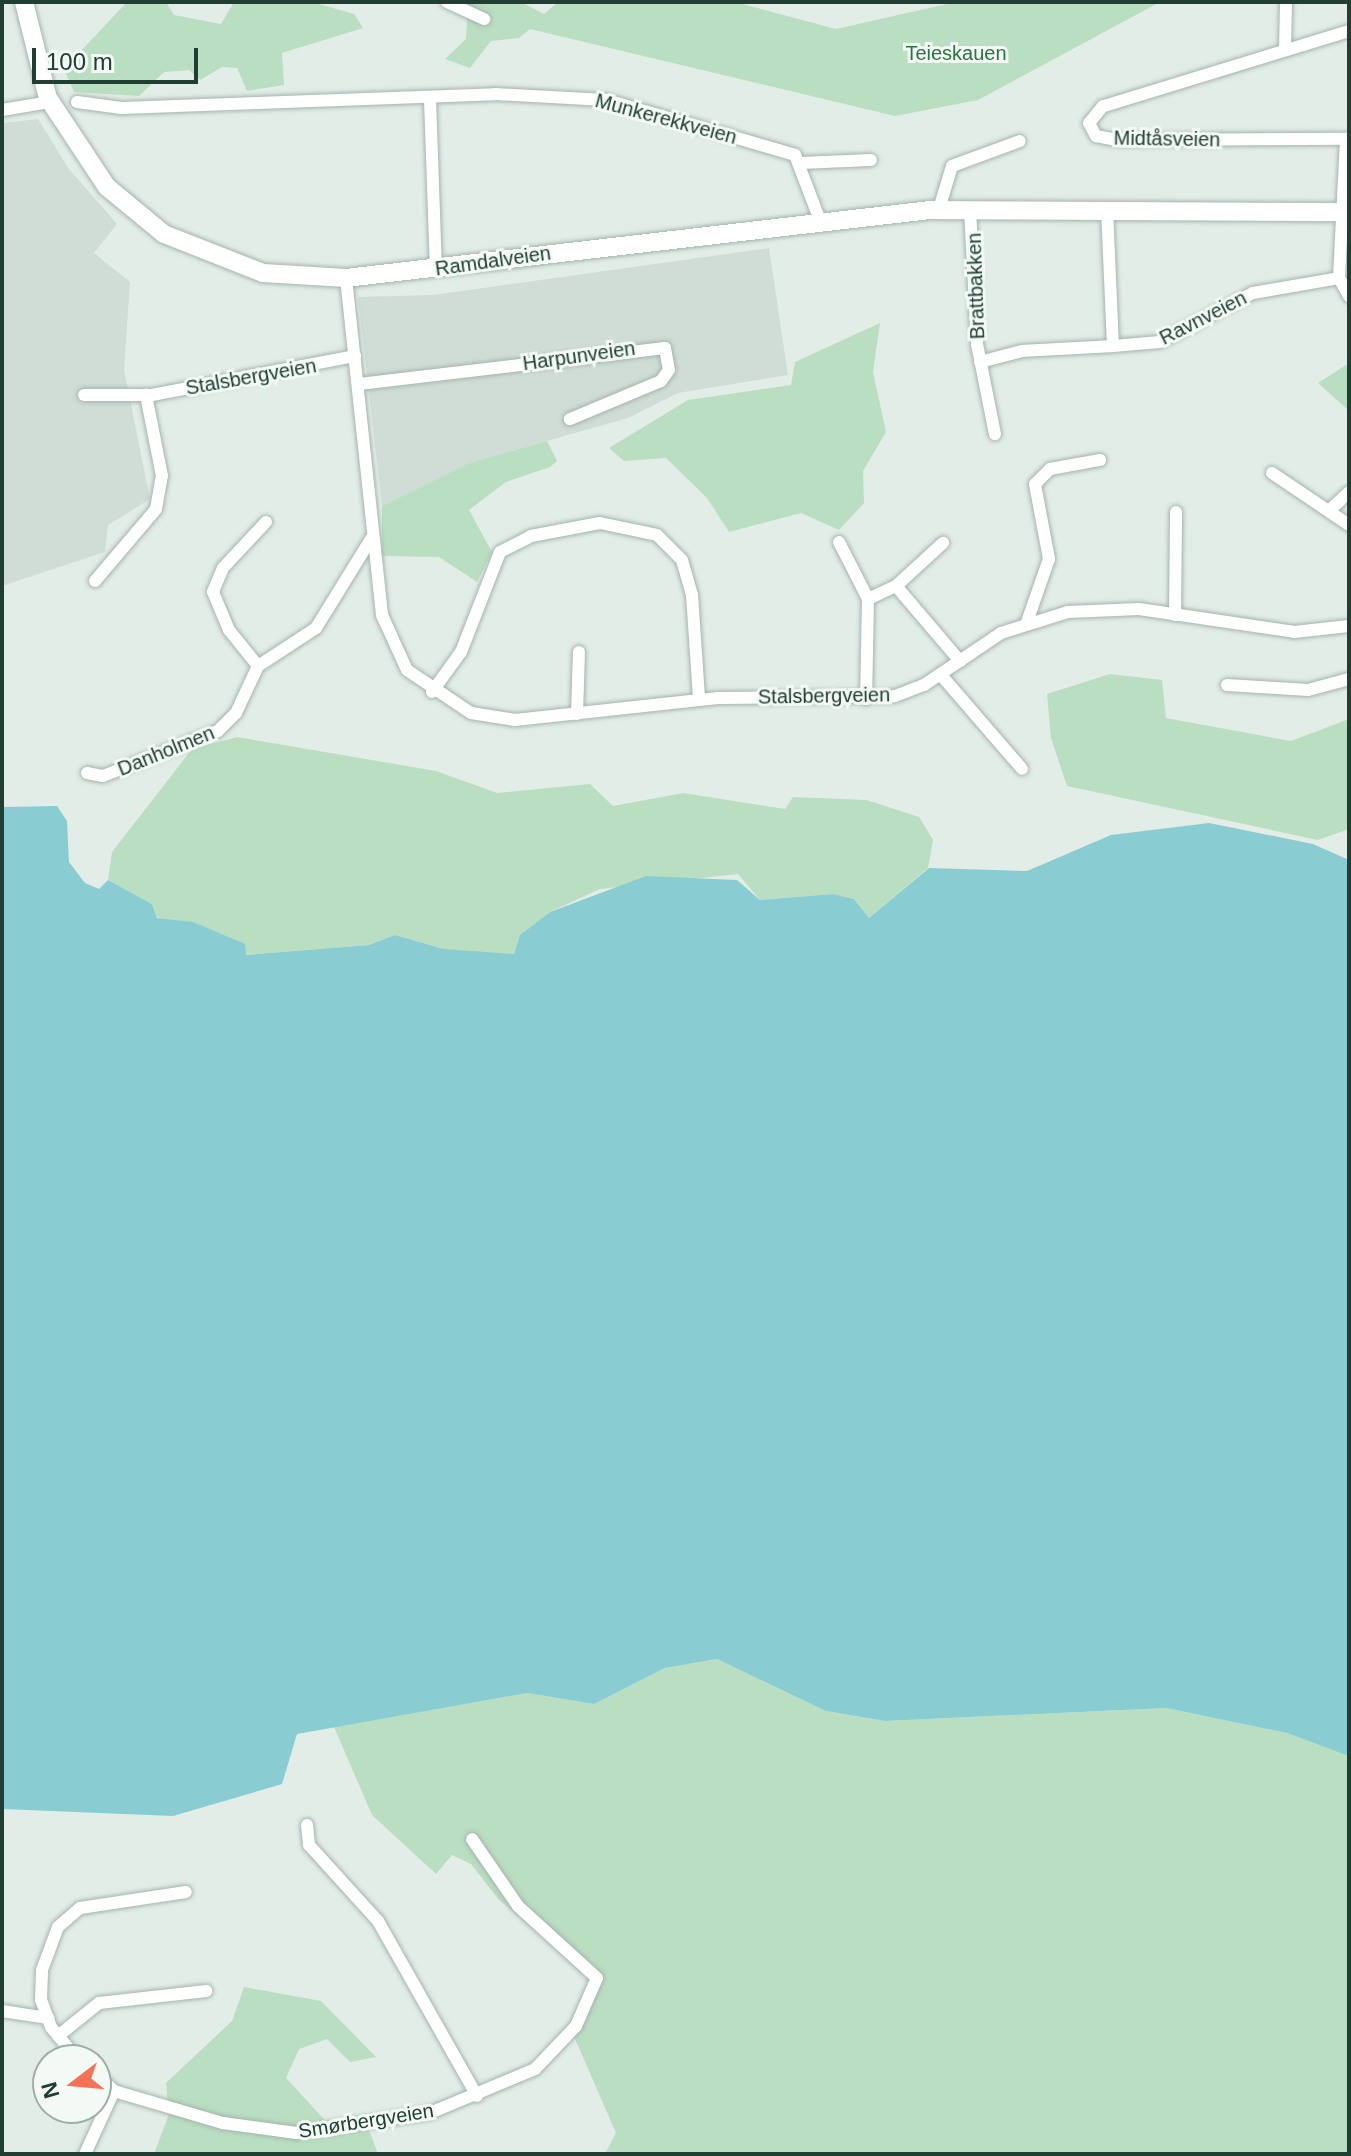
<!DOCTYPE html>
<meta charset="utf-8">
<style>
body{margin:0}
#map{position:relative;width:1351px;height:2156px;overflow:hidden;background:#e2ede7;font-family:Helvetica,sans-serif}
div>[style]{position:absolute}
.built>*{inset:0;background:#d0ddd6}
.green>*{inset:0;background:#badec1}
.water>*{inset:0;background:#89cdd3}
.roads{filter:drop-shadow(0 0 2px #a4b5ae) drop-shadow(0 0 2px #a4b5ae)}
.minor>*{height:12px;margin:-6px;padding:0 6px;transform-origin:6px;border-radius:6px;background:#fff}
.secondary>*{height:18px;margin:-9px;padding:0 9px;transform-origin:9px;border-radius:9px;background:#fff}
span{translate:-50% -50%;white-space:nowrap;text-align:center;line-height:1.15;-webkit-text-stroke:6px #f3f9f5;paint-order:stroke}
.park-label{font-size:20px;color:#2a7642}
.street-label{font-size:20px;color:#213e34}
.frame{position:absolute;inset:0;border:4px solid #213e34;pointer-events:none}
.north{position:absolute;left:32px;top:2044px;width:80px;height:80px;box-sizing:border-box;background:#f3f9f5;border:2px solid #9faea8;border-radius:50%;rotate:254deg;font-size:22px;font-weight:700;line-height:32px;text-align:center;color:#213e34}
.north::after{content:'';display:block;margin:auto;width:28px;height:36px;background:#f67257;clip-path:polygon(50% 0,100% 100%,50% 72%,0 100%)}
.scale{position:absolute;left:32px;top:48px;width:166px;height:36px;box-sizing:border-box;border:4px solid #213e34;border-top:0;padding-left:10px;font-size:24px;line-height:28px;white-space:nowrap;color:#213e34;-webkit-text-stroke:6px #f3f9f5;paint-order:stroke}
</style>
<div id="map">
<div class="built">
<i style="clip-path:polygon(38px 119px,69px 169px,117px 224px,94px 253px,130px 282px,124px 370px,150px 499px,108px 525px,105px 552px,2px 586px,2px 123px)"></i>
<i style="clip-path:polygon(769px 248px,788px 375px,678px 393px,628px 418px,469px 463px,382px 506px,358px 297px,433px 295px)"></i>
</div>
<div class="green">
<i style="clip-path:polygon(127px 2px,166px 2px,174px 15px,221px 24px,234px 2px,312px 2px,354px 14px,363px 28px,282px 53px,284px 85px,247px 91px,237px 68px,222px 67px,200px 80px,189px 70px,164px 72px,139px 96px,74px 92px,64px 69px)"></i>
<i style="clip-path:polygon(458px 2px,521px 2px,544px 14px,558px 2px,735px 2px,836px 29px,956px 2px,1160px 2px,978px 100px,895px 116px,530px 29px,519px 38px,491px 41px,470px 68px,445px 59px,466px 39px,468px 8px)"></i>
<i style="clip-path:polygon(880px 323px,873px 372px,886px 432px,863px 471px,864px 503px,839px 530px,801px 513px,729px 532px,707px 498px,666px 458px,624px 461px,609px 448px,688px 400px,791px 385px,795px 362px)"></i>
<i style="clip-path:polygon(1349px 363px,1349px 411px,1318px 383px)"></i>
<i style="clip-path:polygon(547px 441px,557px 461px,550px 467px,506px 482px,469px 510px,492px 552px,477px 582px,439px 557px,382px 556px,382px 506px,469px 463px)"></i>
<i style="clip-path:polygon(1110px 674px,1162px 680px,1166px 718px,1291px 741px,1349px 719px,1349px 829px,1318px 840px,1067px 786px,1051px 738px,1047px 694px)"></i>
<i style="clip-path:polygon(237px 737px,436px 771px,497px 793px,590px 784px,613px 806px,683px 793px,785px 809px,793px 797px,867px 800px,919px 817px,933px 840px,928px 868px,869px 918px,854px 899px,833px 894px,760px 900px,738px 874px,600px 889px,550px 912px,520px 935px,514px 955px,444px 949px,395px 935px,369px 945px,245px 955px,157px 917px,152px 904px,108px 880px,112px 852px,192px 749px)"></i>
<i style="clip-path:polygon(717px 1659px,826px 1711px,885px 1721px,1166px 1708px,1287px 1733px,1349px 1755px,1349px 2154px,605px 2154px,616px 2133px,569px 2025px,588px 1999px,591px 1976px,499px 1900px,471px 1864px,452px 1855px,436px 1874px,372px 1815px,334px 1727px,527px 1693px,594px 1704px,665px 1668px)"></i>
<i style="clip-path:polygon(244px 1987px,321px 2001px,376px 2057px,350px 2062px,327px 2039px,299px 2049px,286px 2078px,334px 2130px,368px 2127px,378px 2154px,154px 2154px,169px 2114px,166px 2083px,232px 2021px)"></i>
</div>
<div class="water">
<i style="clip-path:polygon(57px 806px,67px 821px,69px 862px,85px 883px,99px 889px,108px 880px,152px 904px,157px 918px,193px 922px,245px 944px,246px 955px,369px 945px,395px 935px,444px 949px,514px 954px,520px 935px,550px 912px,646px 876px,737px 880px,760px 900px,833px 894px,854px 899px,869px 918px,929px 868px,1027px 871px,1111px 835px,1209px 823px,1313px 844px,1349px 860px,1349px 1756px,1287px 1733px,1166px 1708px,885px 1721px,826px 1711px,717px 1659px,665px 1668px,594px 1704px,527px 1693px,297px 1734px,282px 1784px,173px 1816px,2px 1809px,2px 807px)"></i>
</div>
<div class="roads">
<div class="minor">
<i style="left:447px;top:2px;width:41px;rotate:24.7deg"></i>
<i style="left:1349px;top:31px;width:257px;rotate:163deg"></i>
<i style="left:1103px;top:106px;width:22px;rotate:129deg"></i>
<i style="left:1089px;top:123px;width:15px;rotate:62deg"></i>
<i style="left:1096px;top:136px;width:21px;rotate:11deg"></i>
<i style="left:1117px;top:140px;width:229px;rotate:-0.3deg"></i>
<i style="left:1346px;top:139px;width:139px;rotate:92.9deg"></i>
<i style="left:1339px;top:278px;width:21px;rotate:61deg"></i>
<i style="left:1285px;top:50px;width:48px;rotate:-88.8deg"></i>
<i style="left:430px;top:99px;width:169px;rotate:88deg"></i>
<i style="left:77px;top:102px;width:45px;rotate:7.6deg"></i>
<i style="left:122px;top:108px;width:373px;rotate:-2.1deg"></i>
<i style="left:495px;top:94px;width:111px;rotate:3.1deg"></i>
<i style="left:606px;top:100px;width:197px;rotate:16.2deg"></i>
<i style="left:795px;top:155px;width:67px;rotate:69.1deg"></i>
<i style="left:2px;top:110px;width:49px;rotate:-9.5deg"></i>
<i style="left:800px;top:163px;width:71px;rotate:-2.4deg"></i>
<i style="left:939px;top:209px;width:45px;rotate:-73.2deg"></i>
<i style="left:952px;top:166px;width:72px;rotate:-20.2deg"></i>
<i style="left:970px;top:209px;width:135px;rotate:87deg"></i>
<i style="left:977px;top:344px;width:92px;rotate:78.7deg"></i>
<i style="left:1107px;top:209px;width:137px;rotate:87.5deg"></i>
<i style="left:1113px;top:346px;width:47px;rotate:-4.9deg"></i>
<i style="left:1160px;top:342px;width:105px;rotate:-27.8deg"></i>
<i style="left:1253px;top:293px;width:87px;rotate:-9.9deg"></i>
<i style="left:346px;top:278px;width:339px;rotate:83.9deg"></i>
<i style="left:382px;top:615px;width:60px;rotate:65.6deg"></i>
<i style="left:407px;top:670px;width:77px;rotate:33.9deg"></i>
<i style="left:471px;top:713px;width:45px;rotate:9deg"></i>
<i style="left:515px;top:720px;width:204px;rotate:-6.2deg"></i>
<i style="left:718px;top:698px;width:177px;rotate:-0.6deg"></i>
<i style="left:895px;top:696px;width:31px;rotate:-21deg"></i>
<i style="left:924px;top:685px;width:93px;rotate:-34deg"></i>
<i style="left:1001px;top:633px;width:70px;rotate:-17.4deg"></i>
<i style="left:1068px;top:612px;width:71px;rotate:-2.4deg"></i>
<i style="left:1139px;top:609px;width:157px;rotate:8.4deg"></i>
<i style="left:1294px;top:632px;width:55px;rotate:-6.2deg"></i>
<i style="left:980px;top:362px;width:43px;rotate:-14.7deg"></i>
<i style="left:1022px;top:351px;width:91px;rotate:-3.1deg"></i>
<i style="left:359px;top:384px;width:308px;rotate:-6.7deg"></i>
<i style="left:665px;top:348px;width:22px;rotate:80deg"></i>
<i style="left:669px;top:370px;width:14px;rotate:126deg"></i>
<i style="left:661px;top:381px;width:99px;rotate:157.3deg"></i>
<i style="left:84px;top:395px;width:68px"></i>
<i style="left:152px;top:395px;width:207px;rotate:-10.9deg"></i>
<i style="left:1272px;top:473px;width:93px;rotate:34deg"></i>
<i style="left:1332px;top:508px;width:23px;rotate:-43deg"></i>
<i style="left:266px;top:522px;width:63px;rotate:133.1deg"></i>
<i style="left:223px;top:568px;width:26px;rotate:113deg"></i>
<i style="left:213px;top:592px;width:41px;rotate:67.2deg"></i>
<i style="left:229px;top:630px;width:46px;rotate:51.1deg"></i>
<i style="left:258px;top:666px;width:69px;rotate:-33.2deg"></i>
<i style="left:316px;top:628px;width:105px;rotate:-58.3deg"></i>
<i style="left:839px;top:542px;width:64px;rotate:63deg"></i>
<i style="left:868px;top:599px;width:100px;rotate:91.1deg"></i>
<i style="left:95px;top:581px;width:94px;rotate:-49.7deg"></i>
<i style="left:156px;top:509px;width:34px;rotate:-80deg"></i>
<i style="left:162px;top:476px;width:83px;rotate:-101.2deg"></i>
<i style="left:896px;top:586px;width:99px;rotate:49.5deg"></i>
<i style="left:868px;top:599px;width:31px;rotate:-25deg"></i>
<i style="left:896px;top:586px;width:64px;rotate:-42.5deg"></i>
<i style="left:1175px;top:615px;width:103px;rotate:-89.4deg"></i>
<i style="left:1027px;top:622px;width:67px;rotate:-70.8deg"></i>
<i style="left:1049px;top:559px;width:76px;rotate:-100.6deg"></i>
<i style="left:1035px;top:484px;width:21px;rotate:-45deg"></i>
<i style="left:1050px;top:469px;width:51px;rotate:-10.2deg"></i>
<i style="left:941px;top:675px;width:124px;rotate:49.2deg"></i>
<i style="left:1227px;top:685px;width:81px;rotate:3.5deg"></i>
<i style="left:1308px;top:690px;width:42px;rotate:-15deg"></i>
<i style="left:432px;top:692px;width:49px;rotate:-54.1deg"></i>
<i style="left:461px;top:652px;width:107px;rotate:-68.7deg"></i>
<i style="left:500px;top:552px;width:35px;rotate:-27deg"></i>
<i style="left:531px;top:536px;width:70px;rotate:-10.7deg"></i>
<i style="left:600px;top:523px;width:58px;rotate:11.9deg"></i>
<i style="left:657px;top:535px;width:35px;rotate:45deg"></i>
<i style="left:682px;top:560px;width:36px;rotate:74deg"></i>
<i style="left:692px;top:595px;width:104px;rotate:86.1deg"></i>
<i style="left:577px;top:714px;width:62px;rotate:-88.2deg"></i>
<i style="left:87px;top:773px;width:16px;rotate:11deg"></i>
<i style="left:103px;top:776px;width:123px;rotate:-21.4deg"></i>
<i style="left:218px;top:731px;width:25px;rotate:-45deg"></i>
<i style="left:236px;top:713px;width:52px;rotate:-64.9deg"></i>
<i style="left:307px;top:1825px;width:20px;rotate:84deg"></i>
<i style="left:309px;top:1845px;width:103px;rotate:47.8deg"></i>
<i style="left:378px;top:1921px;width:201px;rotate:60.5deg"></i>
<i style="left:2px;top:2011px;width:47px;rotate:8.7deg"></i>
<i style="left:58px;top:2036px;width:53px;rotate:-38.8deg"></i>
<i style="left:99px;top:2003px;width:108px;rotate:-6.4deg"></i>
<i style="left:78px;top:2060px;width:43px;rotate:-129.3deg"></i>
<i style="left:51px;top:2027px;width:29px;rotate:-110deg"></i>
<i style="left:41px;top:2000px;width:30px;rotate:-88deg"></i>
<i style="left:42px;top:1970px;width:46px;rotate:-69.6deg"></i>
<i style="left:58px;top:1927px;width:29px;rotate:-41deg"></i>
<i style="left:80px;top:1908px;width:107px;rotate:-8.6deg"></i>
<i style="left:96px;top:2074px;width:25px;rotate:43deg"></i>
<i style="left:114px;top:2091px;width:114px;rotate:16.4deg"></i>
<i style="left:223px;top:2123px;width:74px;rotate:7.8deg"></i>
<i style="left:296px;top:2133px;width:135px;rotate:-8.5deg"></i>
<i style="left:430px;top:2113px;width:114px;rotate:-22.7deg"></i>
<i style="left:535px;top:2069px;width:59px;rotate:-46.4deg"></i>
<i style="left:576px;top:2026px;width:52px;rotate:-66.4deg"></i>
<i style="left:597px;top:1978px;width:107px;rotate:-137.7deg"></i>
<i style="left:518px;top:1906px;width:81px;rotate:-124.5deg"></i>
<i style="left:85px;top:2154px;width:69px;rotate:-65.3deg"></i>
</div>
<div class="secondary">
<i style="left:24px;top:2px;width:99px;rotate:76deg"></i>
<i style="left:48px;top:98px;width:107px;rotate:56.5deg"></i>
<i style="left:107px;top:187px;width:74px;rotate:39.5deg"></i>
<i style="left:164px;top:234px;width:106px;rotate:21.5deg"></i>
<i style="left:263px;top:273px;width:83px;rotate:3.4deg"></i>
<i style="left:346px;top:278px;width:588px;rotate:-6.64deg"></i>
<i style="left:930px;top:210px;width:419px;rotate:0.3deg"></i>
</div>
</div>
<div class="park-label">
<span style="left:956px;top:53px">Teieskauen</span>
</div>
<div class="street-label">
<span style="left:666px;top:119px;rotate:15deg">Munkerekkveien</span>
<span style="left:1167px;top:139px;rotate:1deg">Midtåsveien</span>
<span style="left:493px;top:261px;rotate:-8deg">Ramdalveien</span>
<span style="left:976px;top:286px;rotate:-92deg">Brattbakken</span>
<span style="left:1203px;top:318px;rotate:-27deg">Ravnveien</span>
<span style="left:579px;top:356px;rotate:-8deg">Harpunveien</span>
<span style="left:251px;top:377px;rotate:-10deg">Stalsbergveien</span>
<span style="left:824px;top:696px;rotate:-1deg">Stalsbergveien</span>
<span style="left:166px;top:751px;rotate:-22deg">Danholmen</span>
<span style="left:366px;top:2121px;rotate:-9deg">Smørbergveien</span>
</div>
<div class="frame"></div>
<div class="north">N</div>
<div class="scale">100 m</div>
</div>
